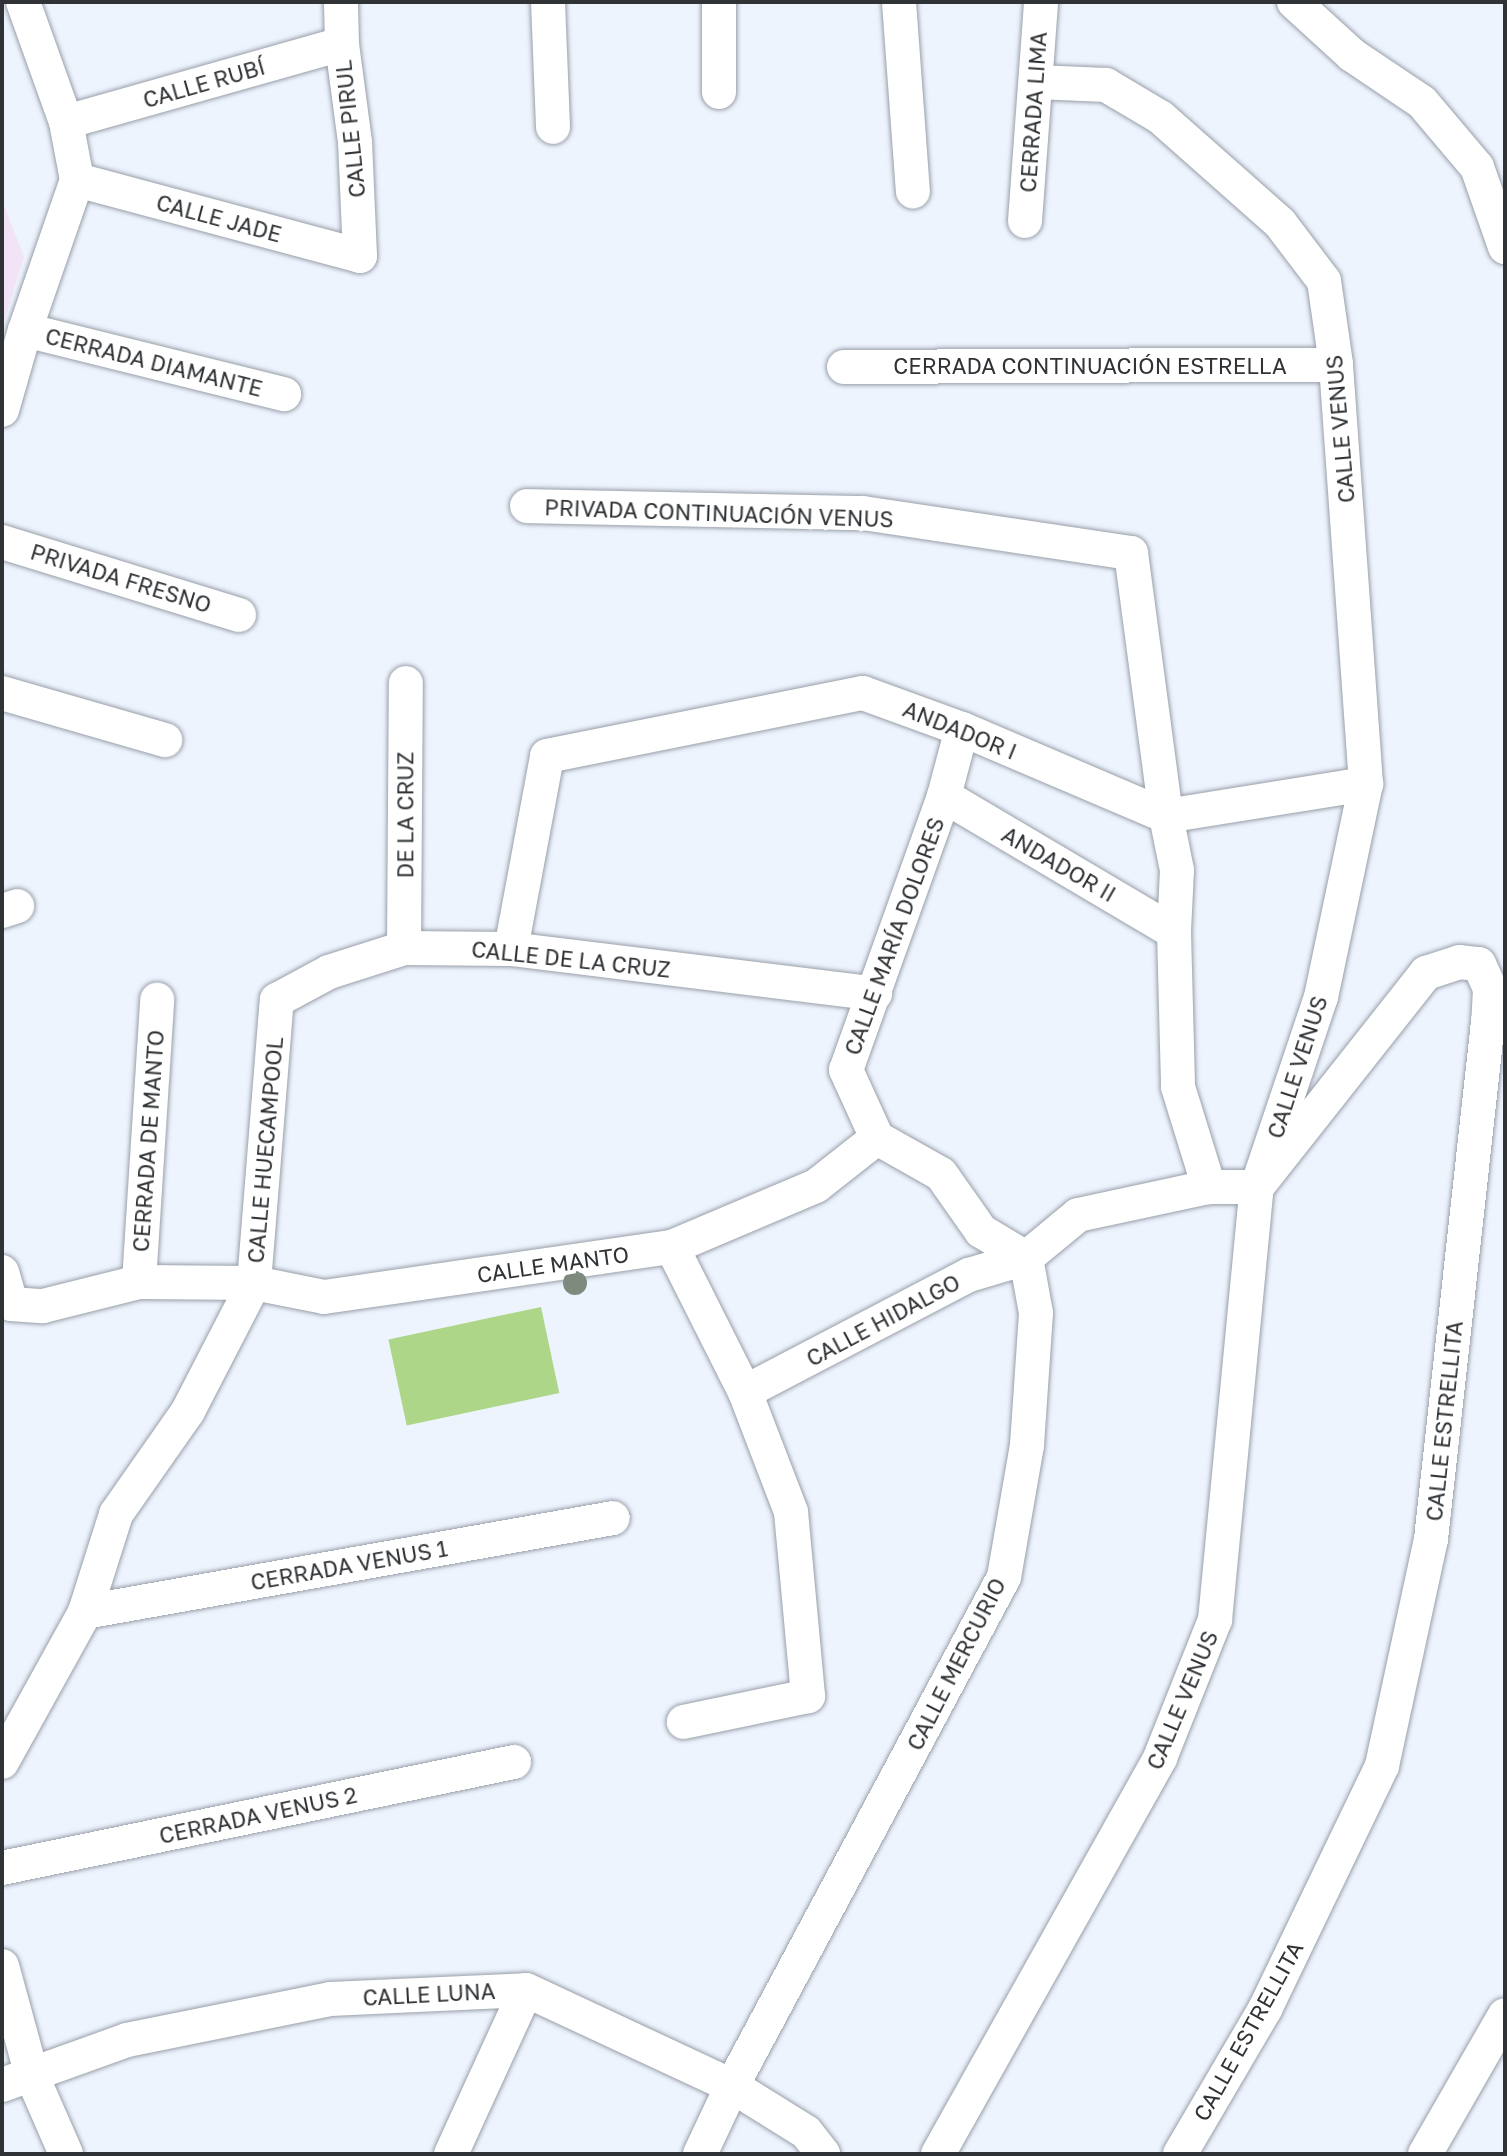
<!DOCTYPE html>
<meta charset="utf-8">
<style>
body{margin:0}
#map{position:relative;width:1507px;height:2156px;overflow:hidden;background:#edf4fe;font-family:"Golos Text",sans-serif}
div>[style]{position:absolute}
.education>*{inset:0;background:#f3e3f6}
.green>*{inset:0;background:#aed689;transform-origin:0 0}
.roads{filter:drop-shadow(0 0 2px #999fa8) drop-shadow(0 0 2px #999fa8)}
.minor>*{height:34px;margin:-17px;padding:0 17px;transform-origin:17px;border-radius:17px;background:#fff}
.trees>*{width:24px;height:24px;margin:-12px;border-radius:50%;background:#7e8a7d}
span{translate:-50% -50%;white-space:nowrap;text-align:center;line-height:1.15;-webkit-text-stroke:8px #fff;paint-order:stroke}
.street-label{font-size:22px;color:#303336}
.frame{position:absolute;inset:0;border:4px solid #303336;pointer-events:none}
</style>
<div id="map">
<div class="education">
<i style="clip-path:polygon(2px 200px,24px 257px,2px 328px)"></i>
</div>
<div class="green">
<i style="left:541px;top:1307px;width:88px;height:156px;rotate:78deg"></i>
</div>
<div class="roads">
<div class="minor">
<i style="left:548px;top:2px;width:125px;rotate:87.7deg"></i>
<i style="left:719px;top:2px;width:90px;rotate:90deg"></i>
<i style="left:899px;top:2px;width:190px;rotate:85.8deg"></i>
<i style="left:1294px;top:2px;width:79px;rotate:42.4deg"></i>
<i style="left:1352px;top:55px;width:84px;rotate:33.9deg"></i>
<i style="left:1422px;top:102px;width:85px;rotate:49.8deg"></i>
<i style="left:1477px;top:167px;width:85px;rotate:70.7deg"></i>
<i style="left:66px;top:122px;width:287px;rotate:-15.8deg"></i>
<i style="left:77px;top:180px;width:293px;rotate:15deg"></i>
<i style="left:360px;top:256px;width:114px;rotate:-92.5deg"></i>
<i style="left:355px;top:142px;width:99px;rotate:-97.6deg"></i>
<i style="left:342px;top:44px;width:42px;rotate:-91.4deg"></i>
<i style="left:1025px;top:221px;width:220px;rotate:-85.8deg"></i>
<i style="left:25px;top:330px;width:267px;rotate:13.9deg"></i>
<i style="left:844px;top:367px;width:492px;rotate:-0.3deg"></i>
<i style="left:2px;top:410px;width:83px;rotate:-74deg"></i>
<i style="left:25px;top:330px;width:159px;rotate:-70.9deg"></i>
<i style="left:77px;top:180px;width:59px;rotate:-100.7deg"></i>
<i style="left:66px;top:122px;width:127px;rotate:-109.7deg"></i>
<i style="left:527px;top:506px;width:336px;rotate:1.2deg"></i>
<i style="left:863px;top:513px;width:271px;rotate:8.5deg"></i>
<i style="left:1131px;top:553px;width:265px;rotate:82.4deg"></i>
<i style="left:1166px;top:816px;width:55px;rotate:78.5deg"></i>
<i style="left:1177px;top:870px;width:62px;rotate:92.8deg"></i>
<i style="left:1174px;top:932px;width:155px;rotate:88.5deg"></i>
<i style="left:1178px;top:1087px;width:105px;rotate:72.8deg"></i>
<i style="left:2px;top:542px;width:248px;rotate:17.1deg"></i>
<i style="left:2px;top:693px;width:170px;rotate:16.1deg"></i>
<i style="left:944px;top:796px;width:267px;rotate:30.6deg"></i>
<i style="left:2px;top:911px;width:16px;rotate:-18deg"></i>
<i style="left:404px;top:948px;width:265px;rotate:-89.6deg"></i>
<i style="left:511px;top:949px;width:196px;rotate:-79.4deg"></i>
<i style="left:547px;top:756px;width:322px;rotate:-11.3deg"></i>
<i style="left:863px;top:693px;width:105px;rotate:20deg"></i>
<i style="left:962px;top:729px;width:222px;rotate:23.1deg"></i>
<i style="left:1166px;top:816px;width:203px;rotate:-9.1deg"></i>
<i style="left:877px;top:1138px;width:75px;rotate:-114.5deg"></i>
<i style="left:846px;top:1070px;width:291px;rotate:-70.3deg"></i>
<i style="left:944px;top:796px;width:69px;rotate:-75deg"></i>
<i style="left:877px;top:1138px;width:73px;rotate:29.4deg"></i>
<i style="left:941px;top:1174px;width:70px;rotate:54.9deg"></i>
<i style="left:981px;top:1231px;width:52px;rotate:31deg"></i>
<i style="left:672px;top:1247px;width:162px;rotate:63.3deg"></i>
<i style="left:745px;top:1392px;width:129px;rotate:69deg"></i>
<i style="left:791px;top:1512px;width:185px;rotate:84.7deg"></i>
<i style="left:808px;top:1696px;width:127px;rotate:168.2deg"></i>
<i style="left:2px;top:1272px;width:33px;rotate:74deg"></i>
<i style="left:11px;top:1304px;width:32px;rotate:4deg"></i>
<i style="left:43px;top:1306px;width:99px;rotate:-14deg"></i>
<i style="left:139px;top:1282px;width:115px;rotate:0.5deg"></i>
<i style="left:254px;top:1283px;width:71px;rotate:11.3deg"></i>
<i style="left:324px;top:1297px;width:352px;rotate:-8.2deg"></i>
<i style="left:672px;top:1247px;width:156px;rotate:-23deg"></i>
<i style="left:816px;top:1186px;width:78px;rotate:-38.2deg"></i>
<i style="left:139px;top:1282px;width:283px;rotate:-86.3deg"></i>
<i style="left:745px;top:1392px;width:253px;rotate:-27.6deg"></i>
<i style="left:969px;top:1275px;width:59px;rotate:-16.6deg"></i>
<i style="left:85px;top:1612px;width:536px;rotate:-10.09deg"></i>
<i style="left:2px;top:1762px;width:171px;rotate:-61deg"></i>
<i style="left:85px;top:1612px;width:103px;rotate:-72.4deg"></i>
<i style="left:116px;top:1514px;width:126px;rotate:-55deg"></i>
<i style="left:188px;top:1411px;width:144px;rotate:-62.7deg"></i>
<i style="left:254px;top:1283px;width:284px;rotate:-85.4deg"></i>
<i style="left:277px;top:1000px;width:59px;rotate:-28.3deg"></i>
<i style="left:329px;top:972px;width:79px;rotate:-17.7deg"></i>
<i style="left:404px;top:948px;width:107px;rotate:0.5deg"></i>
<i style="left:511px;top:949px;width:367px;rotate:7deg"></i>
<i style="left:2px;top:1868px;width:523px;rotate:-11.7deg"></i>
<i style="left:2px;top:1966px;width:114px;rotate:74.7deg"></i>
<i style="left:32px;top:2076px;width:85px;rotate:66.4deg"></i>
<i style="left:2px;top:2085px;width:133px;rotate:-19.8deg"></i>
<i style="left:127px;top:2040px;width:207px;rotate:-11.4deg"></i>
<i style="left:330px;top:1999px;width:196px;rotate:-2.6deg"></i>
<i style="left:526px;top:1990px;width:227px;rotate:25deg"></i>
<i style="left:732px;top:2086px;width:87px;rotate:31.9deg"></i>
<i style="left:806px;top:2132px;width:28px;rotate:52deg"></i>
<i style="left:451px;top:2154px;width:180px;rotate:-65.4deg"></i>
<i style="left:700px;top:2154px;width:75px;rotate:-64.8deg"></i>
<i style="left:732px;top:2086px;width:577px;rotate:-61.88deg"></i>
<i style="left:1004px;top:1577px;width:134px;rotate:-80.1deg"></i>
<i style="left:1027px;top:1445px;width:132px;rotate:-86.1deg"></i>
<i style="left:1036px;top:1313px;width:56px;rotate:-100.3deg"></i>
<i style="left:1026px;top:1258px;width:67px;rotate:-39.6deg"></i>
<i style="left:1078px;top:1215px;width:134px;rotate:-12.1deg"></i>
<i style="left:1209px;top:1187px;width:48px"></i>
<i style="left:1257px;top:1187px;width:273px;rotate:-51.7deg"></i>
<i style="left:1426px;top:973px;width:35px;rotate:-18deg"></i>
<i style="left:1459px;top:962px;width:20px;rotate:6deg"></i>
<i style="left:1479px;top:964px;width:27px;rotate:66deg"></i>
<i style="left:1490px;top:989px;width:33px;rotate:93deg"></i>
<i style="left:1488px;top:1022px;width:520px;rotate:96.29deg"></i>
<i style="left:1431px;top:1539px;width:232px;rotate:102.2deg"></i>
<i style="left:1382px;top:1766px;width:270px;rotate:115.7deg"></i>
<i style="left:1265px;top:2009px;width:168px;rotate:120.4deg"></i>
<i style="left:938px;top:2154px;width:454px;rotate:-60.7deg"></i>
<i style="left:1160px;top:1758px;width:149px;rotate:-68.3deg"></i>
<i style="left:1215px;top:1620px;width:435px;rotate:-84.5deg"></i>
<i style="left:1257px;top:1187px;width:200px;rotate:-71.4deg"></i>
<i style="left:1321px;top:997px;width:218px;rotate:-78.1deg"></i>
<i style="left:1366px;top:784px;width:421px;rotate:-94.1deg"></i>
<i style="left:1336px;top:364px;width:84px;rotate:-98.2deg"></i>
<i style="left:1324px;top:281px;width:73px;rotate:-127.2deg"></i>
<i style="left:1280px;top:223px;width:160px;rotate:-138.5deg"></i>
<i style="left:1160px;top:117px;width:63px;rotate:-149.3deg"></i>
<i style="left:1106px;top:85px;width:70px;rotate:-177.5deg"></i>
<i style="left:1425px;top:2154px;width:160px;rotate:-60.1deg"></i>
</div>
</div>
<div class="trees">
<i style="left:575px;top:1283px"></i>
</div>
<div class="street-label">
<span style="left:204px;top:83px;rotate:-16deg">CALLE RUBÍ</span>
<span style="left:1033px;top:112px;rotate:-86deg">CERRADA LIMA</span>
<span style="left:350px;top:129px;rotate:-96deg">CALLE PIRUL</span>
<span style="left:219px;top:218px;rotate:15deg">CALLE JADE</span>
<span style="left:154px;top:362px;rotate:14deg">CERRADA DIAMANTE</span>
<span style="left:1090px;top:366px">CERRADA CONTINUACIÓN ESTRELLA</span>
<span style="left:1340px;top:429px;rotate:-95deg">CALLE VENUS</span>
<span style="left:719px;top:513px;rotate:2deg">PRIVADA CONTINUACIÓN VENUS</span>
<span style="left:121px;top:578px;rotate:17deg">PRIVADA FRESNO</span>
<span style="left:960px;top:730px;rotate:22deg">ANDADOR I</span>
<span style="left:405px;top:815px;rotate:-90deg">DE LA CRUZ</span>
<span style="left:1059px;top:864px;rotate:30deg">ANDADOR II</span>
<span style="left:894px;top:936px;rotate:-70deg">CALLE MARÍA DOLORES</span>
<span style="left:571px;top:959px;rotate:6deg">CALLE DE LA CRUZ</span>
<span style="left:1297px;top:1067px;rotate:-72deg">CALLE VENUS</span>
<span style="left:148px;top:1141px;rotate:-86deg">CERRADA DE MANTO</span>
<span style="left:265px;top:1150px;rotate:-85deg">CALLE HUECAMPOOL</span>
<span style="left:553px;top:1264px;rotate:-8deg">CALLE MANTO</span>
<span style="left:883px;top:1320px;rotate:-28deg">CALLE HIDALGO</span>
<span style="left:1444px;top:1421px;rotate:-84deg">CALLE ESTRELLITA</span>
<span style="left:349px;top:1565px;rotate:-10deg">CERRADA VENUS 1</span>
<span style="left:956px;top:1664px;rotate:-63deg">CALLE MERCURIO</span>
<span style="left:1182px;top:1700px;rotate:-67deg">CALLE VENUS</span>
<span style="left:258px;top:1815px;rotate:-12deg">CERRADA VENUS 2</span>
<span style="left:429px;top:1994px;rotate:-3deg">CALLE LUNA</span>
<span style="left:1248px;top:2031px;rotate:-61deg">CALLE ESTRELLITA</span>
</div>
<div class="frame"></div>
</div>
